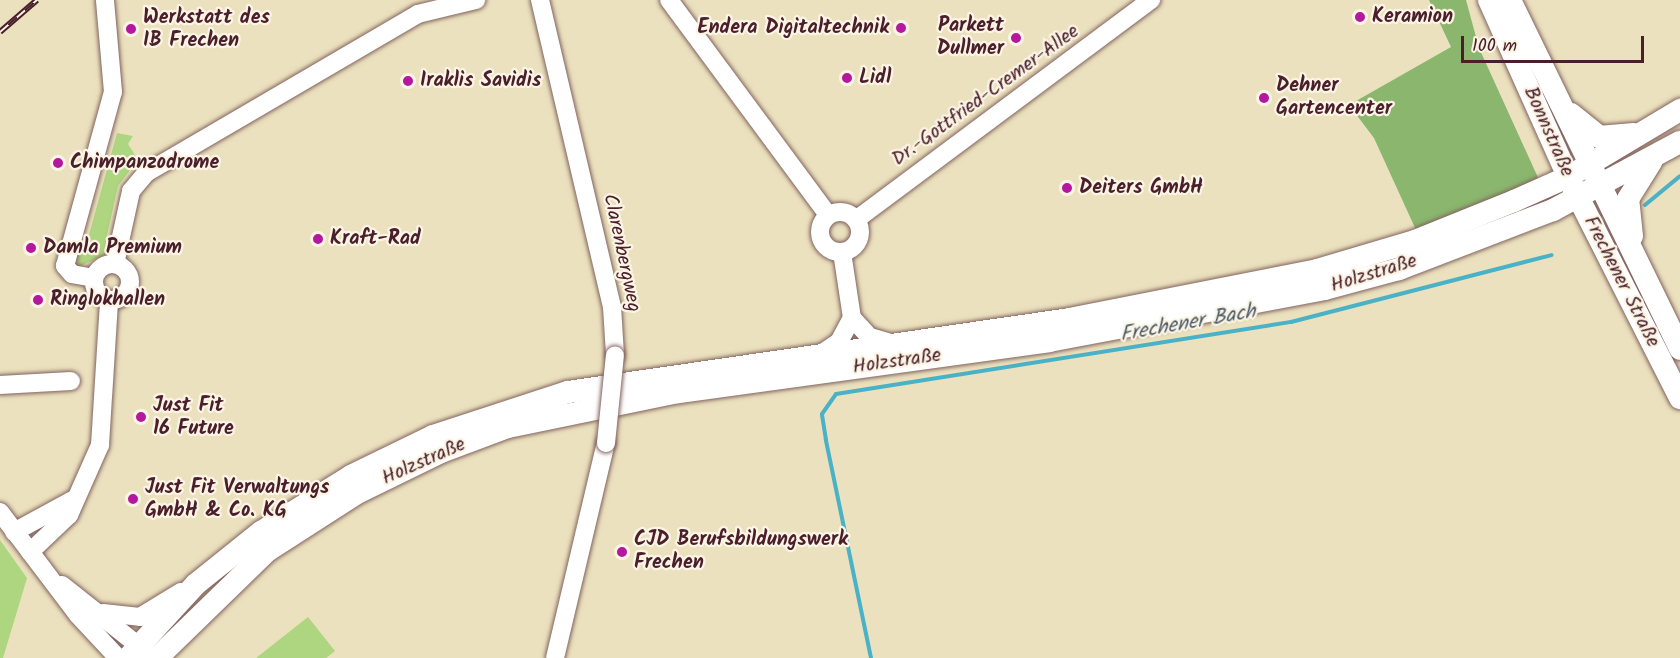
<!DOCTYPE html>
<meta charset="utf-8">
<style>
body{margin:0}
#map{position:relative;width:1680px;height:658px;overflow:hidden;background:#ebe1be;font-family:Kalam,sans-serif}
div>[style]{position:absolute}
.green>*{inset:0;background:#aed57f}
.forest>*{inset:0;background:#8ab66e}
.stream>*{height:4px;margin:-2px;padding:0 2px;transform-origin:2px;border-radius:2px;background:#49b2c7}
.roads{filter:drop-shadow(0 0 2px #82635e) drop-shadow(0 0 2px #82635e)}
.minor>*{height:18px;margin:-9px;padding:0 9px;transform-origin:9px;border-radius:9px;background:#fff}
.minor>.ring{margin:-9px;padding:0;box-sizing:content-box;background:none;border:18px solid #fff;border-radius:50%}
.major>*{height:22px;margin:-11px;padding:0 11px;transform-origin:11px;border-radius:11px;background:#fff}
.rail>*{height:6px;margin-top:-3px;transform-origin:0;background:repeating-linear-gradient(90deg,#fcf5e5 0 11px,#4a1f2b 0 22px);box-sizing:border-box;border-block:2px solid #4a1f2b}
.bridges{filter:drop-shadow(0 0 2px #82635e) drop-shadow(0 0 2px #82635e)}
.minor-bridge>*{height:18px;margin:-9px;padding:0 9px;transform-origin:9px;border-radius:9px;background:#fff}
.dots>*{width:16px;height:16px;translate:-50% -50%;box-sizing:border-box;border:3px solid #fcf5e5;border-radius:50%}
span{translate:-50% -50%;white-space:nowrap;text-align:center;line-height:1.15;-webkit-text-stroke:4.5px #fcf5e5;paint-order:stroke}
.poi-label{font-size:20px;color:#4a1f2b;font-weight:700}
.left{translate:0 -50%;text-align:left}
.right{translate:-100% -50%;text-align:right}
.street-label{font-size:20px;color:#4a1f2b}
.water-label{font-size:21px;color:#4a5a69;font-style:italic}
.scale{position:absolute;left:1461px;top:36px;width:183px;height:27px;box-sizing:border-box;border:3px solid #4a1f2b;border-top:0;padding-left:8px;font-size:18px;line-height:21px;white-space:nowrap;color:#4a1f2b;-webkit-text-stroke:4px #fcf5e5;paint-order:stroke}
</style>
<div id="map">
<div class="green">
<i style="clip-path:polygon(117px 133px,133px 136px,128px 144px,140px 163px,148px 163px,139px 170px,134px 165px,118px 186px,106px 240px,113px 242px,109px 253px,78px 267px,74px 251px,84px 253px)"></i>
<i style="clip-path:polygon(0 540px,27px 578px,3px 658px,0 658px)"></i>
<i style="clip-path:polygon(308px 617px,335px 651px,326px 658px,256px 658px)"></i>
</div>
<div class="forest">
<i style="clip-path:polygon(1429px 0,1466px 0,1479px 48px,1540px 182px,1416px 230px,1374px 138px,1349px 105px,1451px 47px)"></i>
</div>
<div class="stream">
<i style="left:1645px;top:205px;width:45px;rotate:-39.6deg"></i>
<i style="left:871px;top:658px;width:223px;rotate:-101.7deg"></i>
<i style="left:826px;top:440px;width:26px;rotate:-99deg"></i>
<i style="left:822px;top:414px;width:24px;rotate:-55deg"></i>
<i style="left:836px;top:394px;width:461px;rotate:-9deg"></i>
<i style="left:1291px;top:322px;width:269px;rotate:-14.4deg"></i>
</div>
<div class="roads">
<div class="minor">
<i style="left:540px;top:0;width:315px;rotate:76.8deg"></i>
<i style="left:612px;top:307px;width:48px;rotate:86.4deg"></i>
<i style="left:669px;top:0;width:267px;rotate:53.5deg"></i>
<i class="ring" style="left:820px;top:212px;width:22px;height:22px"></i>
<i style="left:857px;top:219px;width:367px;rotate:-36.7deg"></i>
<i style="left:842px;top:252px;width:67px;rotate:81.4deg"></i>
<i style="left:852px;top:318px;width:26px;rotate:47deg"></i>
<i style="left:870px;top:337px;width:22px;rotate:16deg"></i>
<i class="ring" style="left:94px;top:264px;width:18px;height:18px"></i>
<i style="left:115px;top:264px;width:75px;rotate:-77.6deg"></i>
<i style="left:131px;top:191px;width:23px;rotate:-50deg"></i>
<i style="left:146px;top:173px;width:315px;rotate:-30.3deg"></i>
<i style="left:418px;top:14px;width:60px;rotate:-13.6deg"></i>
<i style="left:94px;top:278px;width:22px;rotate:-170deg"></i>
<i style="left:72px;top:274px;width:11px;rotate:-131deg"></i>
<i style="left:65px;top:266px;width:180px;rotate:-74.6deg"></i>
<i style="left:113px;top:92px;width:92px;rotate:-95deg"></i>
<i style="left:821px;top:354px;width:22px;rotate:-34deg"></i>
<i style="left:839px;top:342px;width:27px;rotate:-62deg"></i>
<i style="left:0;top:385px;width:71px;rotate:-3.2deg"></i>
<i style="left:0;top:512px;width:129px;rotate:52.9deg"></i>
<i style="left:78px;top:615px;width:59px;rotate:47.1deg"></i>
<i style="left:14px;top:532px;width:67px;rotate:-28.5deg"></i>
<i style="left:30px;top:552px;width:54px;rotate:-43.5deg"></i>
<i style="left:69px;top:515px;width:77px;rotate:-66.1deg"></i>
<i style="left:100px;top:445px;width:145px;rotate:-86.4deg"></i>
<i style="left:62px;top:585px;width:111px;rotate:38.4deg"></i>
<i style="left:103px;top:613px;width:37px;rotate:6deg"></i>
<i style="left:140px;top:617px;width:48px;rotate:-31.4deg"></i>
<i style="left:555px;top:658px;width:221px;rotate:-76.7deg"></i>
</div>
<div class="major">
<i style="left:1489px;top:0;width:194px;rotate:65.9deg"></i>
<i style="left:1568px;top:177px;width:248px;rotate:63.1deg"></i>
<i style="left:1510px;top:0;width:388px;rotate:64deg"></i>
<i style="left:1571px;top:114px;width:36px;rotate:39deg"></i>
<i style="left:1599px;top:137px;width:35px;rotate:-5deg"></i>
<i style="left:1632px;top:236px;width:37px;rotate:-96deg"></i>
<i style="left:1628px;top:199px;width:44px;rotate:-58.1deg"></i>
<i style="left:128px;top:658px;width:100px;rotate:-47.4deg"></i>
<i style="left:196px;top:584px;width:83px;rotate:-38.7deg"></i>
<i style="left:261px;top:532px;width:106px;rotate:-31.9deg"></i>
<i style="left:351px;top:476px;width:91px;rotate:-26deg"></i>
<i style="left:433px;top:436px;width:142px;rotate:-18.1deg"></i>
<i style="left:568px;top:392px;width:507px;rotate:-8.27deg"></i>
<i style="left:1070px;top:319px;width:252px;rotate:-11.2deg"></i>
<i style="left:1317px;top:270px;width:102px;rotate:-16.5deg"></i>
<i style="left:1415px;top:241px;width:107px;rotate:-22deg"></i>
<i style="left:1514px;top:201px;width:59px;rotate:-24deg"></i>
<i style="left:1568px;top:177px;width:131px;rotate:-30.9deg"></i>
<i style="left:157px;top:658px;width:153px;rotate:-44.2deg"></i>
<i style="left:267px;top:551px;width:109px;rotate:-32.7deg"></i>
<i style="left:359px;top:492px;width:91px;rotate:-26deg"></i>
<i style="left:441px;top:452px;width:72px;rotate:-20.5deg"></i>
<i style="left:508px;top:427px;width:175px;rotate:-11.6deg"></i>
<i style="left:679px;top:392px;width:373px;rotate:-7.8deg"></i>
<i style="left:1049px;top:341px;width:281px;rotate:-10.7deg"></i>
<i style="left:1325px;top:289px;width:77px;rotate:-15.1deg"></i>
<i style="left:1399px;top:269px;width:165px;rotate:-21deg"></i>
<i style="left:1553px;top:210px;width:144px;rotate:-28.2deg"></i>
</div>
</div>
<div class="rail">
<i style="left:0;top:32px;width:49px;rotate:-40.9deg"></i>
</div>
<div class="bridges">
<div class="minor-bridge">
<i style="left:606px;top:443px;width:88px;rotate:-84.2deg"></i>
</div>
</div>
<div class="dots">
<i style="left:1360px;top:17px;background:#b5179e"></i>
<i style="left:901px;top:28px;background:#b5179e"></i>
<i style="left:131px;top:29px;background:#b5179e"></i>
<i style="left:1016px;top:38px;background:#b5179e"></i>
<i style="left:847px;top:78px;background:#b5179e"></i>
<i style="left:408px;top:81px;background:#b5179e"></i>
<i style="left:1264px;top:98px;background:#b5179e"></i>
<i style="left:58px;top:163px;background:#b5179e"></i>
<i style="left:1067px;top:188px;background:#b5179e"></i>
<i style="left:318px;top:239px;background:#b5179e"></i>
<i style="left:31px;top:248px;background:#b5179e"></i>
<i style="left:38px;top:300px;background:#b5179e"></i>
<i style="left:141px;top:417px;background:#b5179e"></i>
<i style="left:133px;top:499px;background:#b5179e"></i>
<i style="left:622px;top:552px;background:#b5179e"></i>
</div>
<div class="poi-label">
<span class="left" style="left:1372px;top:17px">Keramion</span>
<span class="left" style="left:143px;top:30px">Werkstatt des<br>IB Frechen</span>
<span class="right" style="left:1004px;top:38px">Parkett<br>Dullmer</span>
<span class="right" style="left:889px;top:28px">Endera Digitaltechnik</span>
<span class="left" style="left:859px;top:78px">Lidl</span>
<span class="left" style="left:420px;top:81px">Iraklis Savidis</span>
<span class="left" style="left:1276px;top:98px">Dehner<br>Gartencenter</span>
<span class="left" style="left:70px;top:163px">Chimpanzodrome</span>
<span class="left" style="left:1079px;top:188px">Deiters GmbH</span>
<span class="left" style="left:330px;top:239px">Kraft-Rad</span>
<span class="left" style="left:43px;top:248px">Damla Premium</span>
<span class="left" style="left:50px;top:300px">Ringlokhallen</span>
<span class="left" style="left:153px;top:418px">Just Fit<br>16 Future</span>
<span class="left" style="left:145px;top:500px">Just Fit Verwaltungs<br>GmbH &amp; Co. KG</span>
<span class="left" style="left:634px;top:552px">CJD Berufsbildungswerk<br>Frechen</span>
</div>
<div class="street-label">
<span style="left:986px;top:96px;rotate:-36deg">Dr.-Gottfried-Cremer-Allee</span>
<span style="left:1548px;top:132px;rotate:66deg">Bonnstraße</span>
<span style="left:621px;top:253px;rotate:78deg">Clarenbergweg</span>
<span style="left:1374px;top:274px;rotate:-17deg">Holzstraße</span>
<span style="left:1621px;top:282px;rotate:63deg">Frechener Straße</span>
<span style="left:897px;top:362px;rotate:-8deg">Holzstraße</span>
<span style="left:424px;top:462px;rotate:-24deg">Holzstraße</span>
</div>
<div class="water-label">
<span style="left:1188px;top:324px;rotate:-10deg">Frechener Bach</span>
</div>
<div class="scale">100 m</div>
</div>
